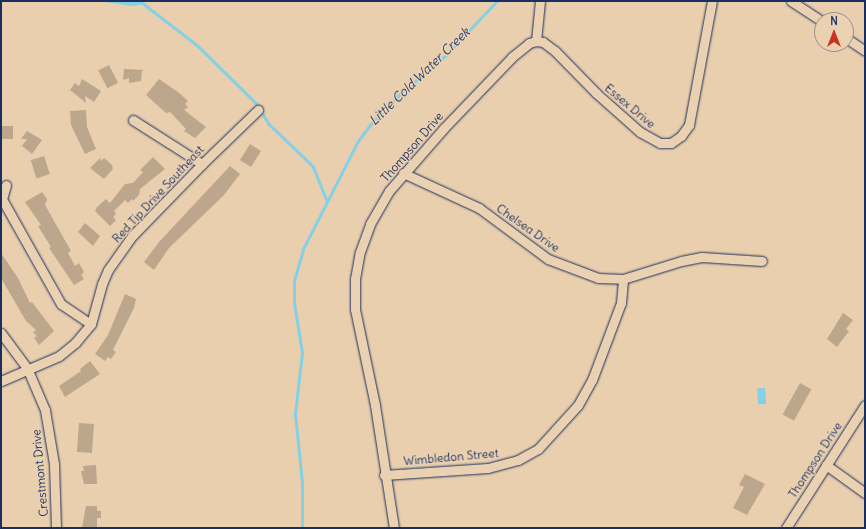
<!DOCTYPE html>
<style>
body{margin:0}
#map{position:relative;width:866px;height:529px;overflow:hidden;background:#e9cfad;font-family:Delius,sans-serif}
div>[style]{position:absolute}
.water>*{inset:0;background:#85d0e5;transform-origin:0 0}
.stream>*{height:2.5px;margin:-1.25px;padding:0 1.25px;transform-origin:1.25px;border-radius:1.25px;background:#85d0e5}
.building>*{inset:0;background:#bca78c;transform-origin:0 0}
.roads{filter:drop-shadow(0 0 1px #1b2f5e) drop-shadow(0 0 1px #1b2f5e)}
.minor>*{height:9px;margin:-4.5px;padding:0 4.5px;transform-origin:4.5px;border-radius:4.5px;background:#ead1b2}
span{translate:-50% -50%;white-space:nowrap;text-align:center;line-height:1.15;-webkit-text-stroke:3px #ead1b2;paint-order:stroke}
.street-label{font-size:12px;color:#1b2f5e}
.water-label{font-size:13px;color:#263f6c;font-style:italic}
.frame{position:absolute;inset:0;border:2px solid #1b2f5e;pointer-events:none}
.north{position:absolute;left:814px;top:12px;width:40px;height:40px;box-sizing:border-box;background:#ead1b2;border:1px solid #979090;border-radius:50%;rotate:0deg;font-size:11px;font-weight:700;line-height:16px;text-align:center;color:#1b2f5e}
.north::after{content:'';display:block;margin:auto;width:14px;height:18px;background:#c8321e;clip-path:polygon(50% 0,100% 100%,50% 72%,0 100%)}
</style>
<div id="map">
<div class="water">
<i style="clip-path:polygon(99px 1px,143px 1px,145px 4px,132px 6px)"></i>
<i style="left:765px;top:388px;width:16px;height:8px;rotate:86deg"></i>
</div>
<div class="stream">
<i style="left:140px;top:1px;width:72px;rotate:37.7deg"></i>
<i style="left:197px;top:45px;width:83px;rotate:44.5deg"></i>
<i style="left:256px;top:103px;width:25px;rotate:58deg"></i>
<i style="left:269px;top:124px;width:61px;rotate:43.7deg"></i>
<i style="left:313px;top:166px;width:38px;rotate:68deg"></i>
<i style="left:302px;top:528px;width:45px;rotate:-90deg"></i>
<i style="left:302px;top:483px;width:69px;rotate:-95.8deg"></i>
<i style="left:295px;top:414px;width:61px;rotate:-83.5deg"></i>
<i style="left:302px;top:353px;width:51px;rotate:-99.1deg"></i>
<i style="left:294px;top:303px;width:22px;rotate:-90deg"></i>
<i style="left:294px;top:281px;width:33px;rotate:-74deg"></i>
<i style="left:303px;top:249px;width:121px;rotate:-63deg"></i>
<i style="left:358px;top:141px;width:21px;rotate:-53deg"></i>
<i style="left:371px;top:124px;width:40px;rotate:-46deg"></i>
<i style="left:399px;top:95px;width:60px;rotate:-40.3deg"></i>
<i style="left:445px;top:56px;width:76px;rotate:-46.6deg"></i>
</div>
<div class="building">
<i style="left:109px;top:65px;width:20px;height:12px;rotate:63deg"></i>
<i style="clip-path:polygon(124px 69px,145px 70px,142px 71px,141px 81px,129px 83px,129px 78px,123px 80px)"></i>
<i style="clip-path:polygon(82px 79px,101px 91px,94px 102px,85px 96px,86px 103px,70px 90px,75px 83px,79px 86px)"></i>
<i style="clip-path:polygon(159px 79px,178px 92px,188px 101px,185px 104px,188px 107px,184px 110px,206px 127px,195px 138px,184px 131px,186px 129px,170px 112px,166px 113px,146px 95px)"></i>
<i style="clip-path:polygon(86px 110px,87px 127px,96px 149px,85px 154px,71px 125px,70px 111px)"></i>
<i style="left:13px;top:126px;width:13px;height:12px;rotate:90deg"></i>
<i style="clip-path:polygon(27px 131px,42px 140px,32px 154px,22px 146px,27px 139px,21px 139px)"></i>
<i style="left:250px;top:144px;width:13px;height:19px;rotate:32deg"></i>
<i style="left:44px;top:156px;width:19px;height:14px;rotate:72deg"></i>
<i style="clip-path:polygon(153px 157px,165px 169px,140px 189px,139px 195px,133px 201px,132px 199px,128px 203px,125px 200px,114px 211px,116px 214px,113px 217px,116px 220px,110px 226px,95px 211px,97px 207px,106px 199px,110px 203px,125px 184px,133px 183px,143px 172px,140px 170px)"></i>
<i style="clip-path:polygon(100px 158px,101px 161px,104px 158px,112px 165px,113px 169px,104px 179px,90px 168px)"></i>
<i style="clip-path:polygon(230px 166px,240px 174px,224px 195px,169px 248px,154px 270px,144px 262px,159px 242px)"></i>
<i style="clip-path:polygon(42px 192px,47px 199px,45px 205px,71px 251px,68px 253px,75px 266px,79px 263px,84px 272px,81px 275px,84px 279px,74px 285px,49px 248px,51px 247px,38px 226px,41px 225px,25px 202px)"></i>
<i style="clip-path:polygon(85px 223px,100px 236px,93px 246px,78px 232px)"></i>
<i style="clip-path:polygon(1px 253px,18px 278px,30px 303px,32px 302px,54px 331px,39px 345px,34px 338px,37px 336px,33px 332px,36px 330px,26px 321px,1px 278px)"></i>
<i style="clip-path:polygon(125px 294px,136px 299px,134px 308px,113px 350px,116px 352px,111px 359px,108px 357px,105px 361px,95px 354px,108px 335px)"></i>
<i style="clip-path:polygon(843px 313px,853px 320px,846px 329px,849px 331px,837px 347px,827px 339px)"></i>
<i style="clip-path:polygon(90px 361px,100px 374px,65px 397px,59px 386px,81px 371px,80px 369px)"></i>
<i style="left:800px;top:383px;width:13px;height:36px;rotate:29deg"></i>
<i style="left:79px;top:423px;width:15px;height:29px;rotate:4deg"></i>
<i style="clip-path:polygon(96px 465px,97px 484px,84px 484px,81px 471px,84px 471px,83px 466px)"></i>
<i style="clip-path:polygon(745px 474px,765px 484px,747px 515px,733px 508px,744px 487px,739px 485px)"></i>
<i style="clip-path:polygon(86px 506px,97px 506px,97px 511px,101px 511px,101px 518px,97px 518px,97px 528px,82px 528px)"></i>
</div>
<div class="roads">
<div class="minor">
<i style="left:791px;top:1px;width:37px;rotate:33deg"></i>
<i style="left:846px;top:38px;width:23px;rotate:34deg"></i>
<i style="left:536px;top:41px;width:40px;rotate:-84.3deg"></i>
<i style="left:133px;top:120px;width:82px;rotate:32.5deg"></i>
<i style="left:403px;top:173px;width:84px;rotate:24.7deg"></i>
<i style="left:479px;top:208px;width:86px;rotate:36.5deg"></i>
<i style="left:548px;top:259px;width:53px;rotate:20.8deg"></i>
<i style="left:598px;top:278px;width:25px;rotate:2deg"></i>
<i style="left:623px;top:279px;width:61px;rotate:-17.2deg"></i>
<i style="left:681px;top:261px;width:21px;rotate:-11deg"></i>
<i style="left:702px;top:257px;width:60px;rotate:3.8deg"></i>
<i style="left:6px;top:185px;width:15px;rotate:106deg"></i>
<i style="left:2px;top:199px;width:120px;rotate:60.7deg"></i>
<i style="left:61px;top:304px;width:36px;rotate:34deg"></i>
<i style="left:1px;top:333px;width:44px;rotate:53.4deg"></i>
<i style="left:27px;top:368px;width:46px;rotate:66.8deg"></i>
<i style="left:45px;top:410px;width:55px;rotate:80.5deg"></i>
<i style="left:54px;top:464px;width:64px;rotate:88.2deg"></i>
<i style="left:1px;top:381px;width:63px;rotate:-23.3deg"></i>
<i style="left:59px;top:356px;width:21px;rotate:-39deg"></i>
<i style="left:75px;top:343px;width:25px;rotate:-50deg"></i>
<i style="left:91px;top:324px;width:41px;rotate:-74.6deg"></i>
<i style="left:102px;top:284px;width:15px;rotate:-67deg"></i>
<i style="left:108px;top:270px;width:42px;rotate:-54.8deg"></i>
<i style="left:132px;top:236px;width:100px;rotate:-45.8deg"></i>
<i style="left:202px;top:164px;width:78px;rotate:-44deg"></i>
<i style="left:826px;top:465px;width:48px;rotate:35.7deg"></i>
<i style="left:384px;top:475px;width:104px;rotate:-3.9deg"></i>
<i style="left:488px;top:468px;width:31px;rotate:-15deg"></i>
<i style="left:518px;top:460px;width:23px;rotate:-29deg"></i>
<i style="left:538px;top:449px;width:59px;rotate:-47.7deg"></i>
<i style="left:578px;top:405px;width:29px;rotate:-61deg"></i>
<i style="left:592px;top:380px;width:82px;rotate:-69.4deg"></i>
<i style="left:621px;top:303px;width:24px;rotate:-85deg"></i>
<i style="left:394px;top:528px;width:124px;rotate:-98.8deg"></i>
<i style="left:375px;top:405px;width:98px;rotate:-101.8deg"></i>
<i style="left:355px;top:309px;width:30px;rotate:-90deg"></i>
<i style="left:355px;top:279px;width:27px;rotate:-80deg"></i>
<i style="left:360px;top:252px;width:30px;rotate:-70deg"></i>
<i style="left:370px;top:224px;width:38px;rotate:-60deg"></i>
<i style="left:389px;top:191px;width:84px;rotate:-48.9deg"></i>
<i style="left:444px;top:128px;width:98px;rotate:-46.2deg"></i>
<i style="left:512px;top:57px;width:22px;rotate:-39deg"></i>
<i style="left:529px;top:43px;width:7px;rotate:-16deg"></i>
<i style="left:536px;top:41px;width:7px;rotate:8deg"></i>
<i style="left:543px;top:42px;width:15px;rotate:37deg"></i>
<i style="left:555px;top:51px;width:59px;rotate:45.7deg"></i>
<i style="left:596px;top:93px;width:59px;rotate:41.6deg"></i>
<i style="left:640px;top:132px;width:23px;rotate:29deg"></i>
<i style="left:660px;top:143px;width:11px"></i>
<i style="left:671px;top:143px;width:12px;rotate:-35deg"></i>
<i style="left:681px;top:136px;width:14px;rotate:-54deg"></i>
<i style="left:689px;top:125px;width:126px;rotate:-79.5deg"></i>
<i style="left:786px;top:528px;width:146px;rotate:-57.3deg"></i>
</div>
</div>
<div class="street-label">
<span style="left:630px;top:106px;rotate:40deg">Essex Drive</span>
<span style="left:412px;top:147px;rotate:-49deg">Thompson Drive</span>
<span style="left:158px;top:194px;rotate:-47deg">Red Tip Drive Southeast</span>
<span style="left:528px;top:228px;rotate:35deg">Chelsea Drive</span>
<span style="left:451px;top:457px;rotate:-5deg">Wimbledon Street</span>
<span style="left:815px;top:460px;rotate:-57deg">Thompson Drive</span>
<span style="left:40px;top:473px;rotate:-95deg">Crestmont Drive</span>
</div>
<div class="water-label">
<span style="left:420px;top:77px;rotate:-44deg">Little Cold Water Creek</span>
</div>
<div class="frame"></div>
<div class="north">N</div>
</div>
